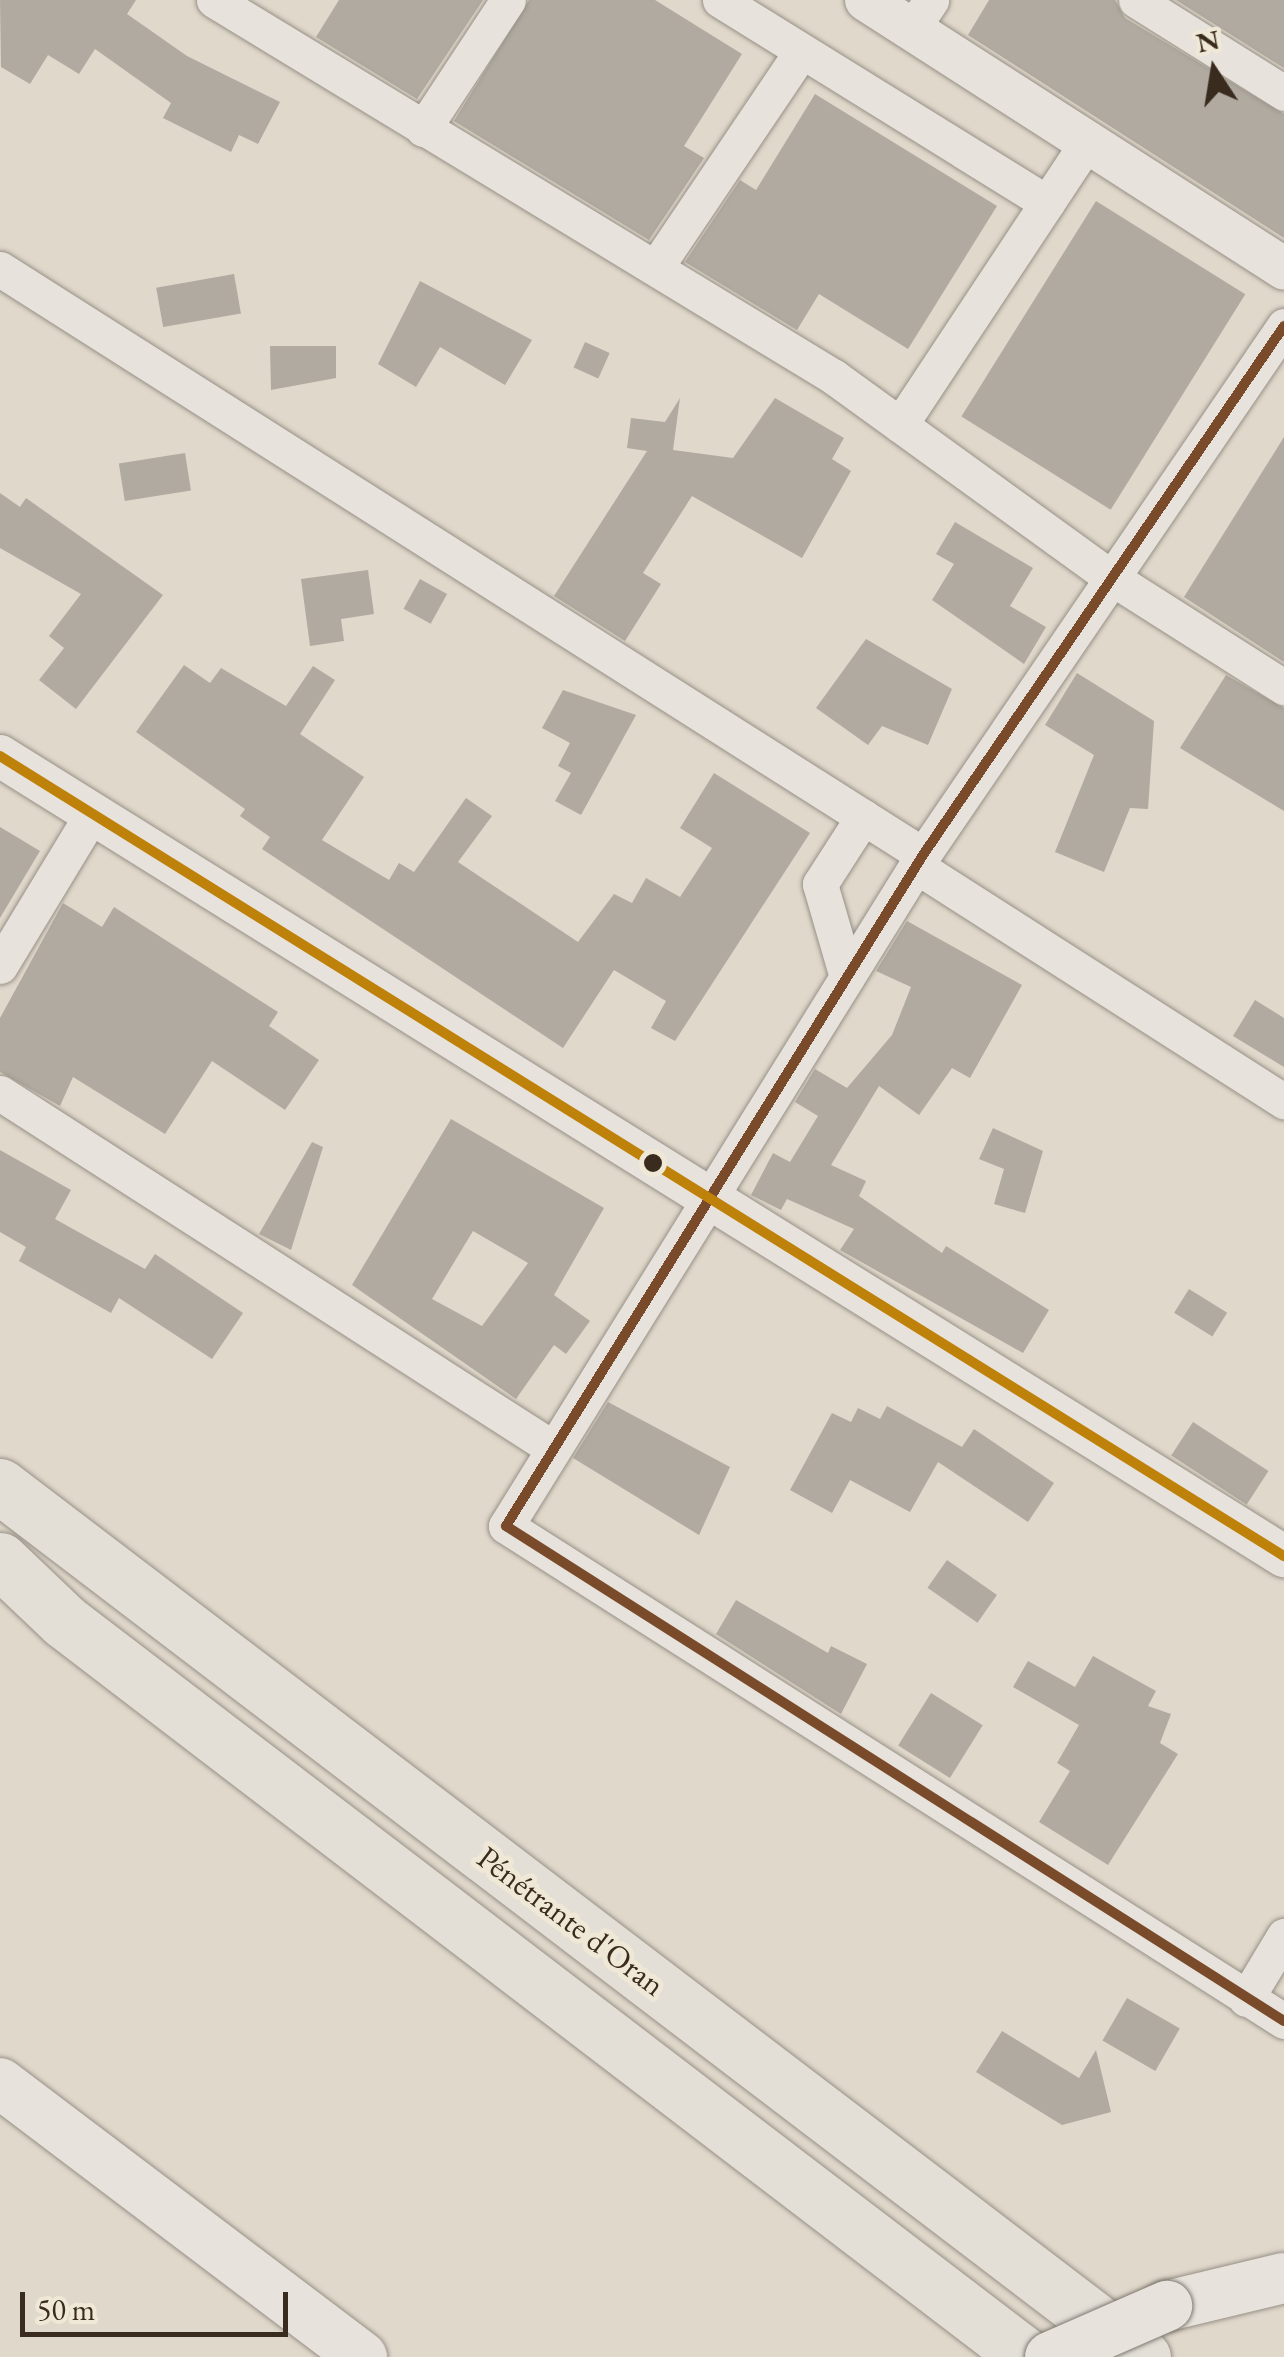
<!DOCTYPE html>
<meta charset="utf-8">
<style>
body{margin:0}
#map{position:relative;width:1284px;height:2357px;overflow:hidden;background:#e0d8ca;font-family:"EB Garamond",serif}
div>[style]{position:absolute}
.building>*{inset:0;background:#b0aaa0;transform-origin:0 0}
.roads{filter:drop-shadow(0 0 2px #979087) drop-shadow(0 0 2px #979087)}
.minor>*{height:35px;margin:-17.5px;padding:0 17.5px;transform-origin:17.5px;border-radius:17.5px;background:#e7e3dc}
.tertiary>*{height:42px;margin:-21px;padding:0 21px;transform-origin:21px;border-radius:21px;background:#e7e3dc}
.secondary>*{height:50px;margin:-25px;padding:0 25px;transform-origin:25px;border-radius:25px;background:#e7e3dc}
.motorway>*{height:55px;margin:-27.5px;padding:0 27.5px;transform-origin:27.5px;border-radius:27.5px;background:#e3dfd7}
.bridges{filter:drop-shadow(0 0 2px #7f7970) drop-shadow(0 0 2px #7f7970)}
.secondary-bridge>*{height:50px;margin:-25px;padding:0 25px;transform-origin:25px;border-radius:25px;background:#e7e3dc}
.bus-1>*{height:10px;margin:-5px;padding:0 5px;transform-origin:5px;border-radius:5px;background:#7a4b2a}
.bus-2>*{height:10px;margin:-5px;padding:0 5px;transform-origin:5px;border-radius:5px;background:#be8109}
.dots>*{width:28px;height:28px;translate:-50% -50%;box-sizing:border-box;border:5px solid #f0e8d7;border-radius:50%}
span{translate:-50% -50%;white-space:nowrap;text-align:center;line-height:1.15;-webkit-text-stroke:10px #f0e8d7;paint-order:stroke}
.street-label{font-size:32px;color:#392b1d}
.north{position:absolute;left:1164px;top:20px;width:100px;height:100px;-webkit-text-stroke:8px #f0e8d7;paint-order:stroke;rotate:348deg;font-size:28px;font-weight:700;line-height:40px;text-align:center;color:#392b1d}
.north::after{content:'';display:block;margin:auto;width:35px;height:45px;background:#392b1d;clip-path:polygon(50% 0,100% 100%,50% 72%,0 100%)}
.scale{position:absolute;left:20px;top:2292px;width:268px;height:45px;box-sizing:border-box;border:5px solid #392b1d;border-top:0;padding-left:12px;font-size:30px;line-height:35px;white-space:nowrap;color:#392b1d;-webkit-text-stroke:8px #f0e8d7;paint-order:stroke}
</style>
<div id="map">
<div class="building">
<i style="clip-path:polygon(0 0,136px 0,127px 14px,187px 56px,280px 102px,258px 144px,239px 135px,231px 152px,163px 118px,171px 103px,95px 49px,79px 74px,48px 55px,30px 84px,1px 67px)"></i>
<i style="clip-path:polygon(339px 0,483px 0,417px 99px,316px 37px)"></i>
<i style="clip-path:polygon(529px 0,655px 0,742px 54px,684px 146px,704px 158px,649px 240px,454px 121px)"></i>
<i style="clip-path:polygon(989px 0,1115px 0,1125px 18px,1284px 114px,1284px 238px,968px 35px)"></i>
<i style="clip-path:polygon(1176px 0,1284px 0,1284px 68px)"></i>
<i style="clip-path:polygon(815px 94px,997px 206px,908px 349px,819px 294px,797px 330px,685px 262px,740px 180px,756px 190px)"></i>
<i style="left:1096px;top:201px;width:176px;height:254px;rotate:32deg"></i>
<i style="left:234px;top:274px;width:40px;height:79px;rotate:80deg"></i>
<i style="clip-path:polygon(420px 281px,532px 340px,505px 385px,440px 347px,416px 387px,378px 364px)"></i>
<i style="left:585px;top:342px;width:27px;height:28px;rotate:24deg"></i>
<i style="clip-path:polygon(270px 346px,336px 346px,336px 378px,271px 390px)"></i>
<i style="clip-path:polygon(680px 398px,673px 450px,733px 458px,775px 398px,844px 438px,832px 459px,851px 471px,802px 558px,692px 496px,643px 573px,661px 584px,625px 641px,554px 596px,647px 451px,627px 448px,631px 418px,665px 422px)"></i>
<i style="clip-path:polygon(1284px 437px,1284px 662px,1184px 597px)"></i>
<i style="left:185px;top:453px;width:38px;height:67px;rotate:81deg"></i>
<i style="clip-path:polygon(0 493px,20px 507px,26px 498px,163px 595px,76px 709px,39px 680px,64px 648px,49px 636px,81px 594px,0 548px)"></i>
<i style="clip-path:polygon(955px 522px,1033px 568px,1010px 606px,1046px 627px,1024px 664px,932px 600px,954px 564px,936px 554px)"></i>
<i style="clip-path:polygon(368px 570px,374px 614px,341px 619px,344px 641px,310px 646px,301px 579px)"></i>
<i style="left:420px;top:579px;width:31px;height:34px;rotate:29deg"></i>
<i style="clip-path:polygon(866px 639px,952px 689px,928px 745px,882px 726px,868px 745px,816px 708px)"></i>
<i style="clip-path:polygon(184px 665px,210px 683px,221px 668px,286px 706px,313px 666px,335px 680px,300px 734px,364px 777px,322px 840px,389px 880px,399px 863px,414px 872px,466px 798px,492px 816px,458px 862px,578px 942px,614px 894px,632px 903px,646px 878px,680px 897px,712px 848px,680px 828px,714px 773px,810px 833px,675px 1041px,651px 1028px,666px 1001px,614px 970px,563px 1048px,262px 849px,270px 837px,240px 816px,245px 809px,136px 732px)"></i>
<i style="clip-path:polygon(1077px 673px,1154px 721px,1148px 809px,1130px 808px,1104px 872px,1055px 852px,1094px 755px,1045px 725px)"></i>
<i style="clip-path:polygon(1226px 675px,1284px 708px,1284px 811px,1180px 748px)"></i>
<i style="clip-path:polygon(563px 690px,636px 715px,581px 815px,555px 801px,571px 773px,558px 766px,570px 743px,542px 728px)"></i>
<i style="clip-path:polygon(0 827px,40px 851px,0 918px)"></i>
<i style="clip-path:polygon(63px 903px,102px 927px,114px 907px,278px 1012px,269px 1026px,319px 1060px,285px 1110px,212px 1061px,165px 1134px,73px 1077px,60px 1106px,0 1072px,0 1018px)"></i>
<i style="clip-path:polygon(907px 921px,1022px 985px,970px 1078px,952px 1068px,919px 1115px,879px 1086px,831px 1165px,866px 1181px,859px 1196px,942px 1253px,946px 1246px,1049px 1310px,1023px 1353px,840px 1250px,854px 1229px,787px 1199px,781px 1210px,751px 1195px,773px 1153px,790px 1162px,818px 1116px,795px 1102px,815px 1069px,847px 1088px,892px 1035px,911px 987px,876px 971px)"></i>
<i style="clip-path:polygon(1255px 1000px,1284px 1018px,1284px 1067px,1233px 1036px)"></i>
<i style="clip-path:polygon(evenodd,451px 1119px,604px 1208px,554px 1295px,590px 1321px,566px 1354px,554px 1345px,516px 1399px,352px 1285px,451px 1119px,473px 1231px,528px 1263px,482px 1326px,432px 1299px,473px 1231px)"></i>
<i style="clip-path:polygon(993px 1128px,1043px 1151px,1025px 1213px,994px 1204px,1004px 1169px,979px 1159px)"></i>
<i style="clip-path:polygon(312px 1142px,323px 1147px,291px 1250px,259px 1234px)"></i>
<i style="clip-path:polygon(0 1150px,71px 1190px,55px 1219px,145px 1269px,155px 1254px,243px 1313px,212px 1359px,119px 1298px,111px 1313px,19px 1261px,26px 1247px,0 1232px)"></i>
<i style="left:1189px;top:1289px;width:45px;height:28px;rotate:32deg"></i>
<i style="clip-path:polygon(608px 1402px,730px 1467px,699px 1535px,573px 1458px)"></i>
<i style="clip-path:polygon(887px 1406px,962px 1447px,974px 1429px,1054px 1483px,1028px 1522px,938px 1462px,910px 1512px,850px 1480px,832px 1513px,790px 1490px,832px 1413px,851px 1422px,858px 1408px,880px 1419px)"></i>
<i style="left:1193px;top:1422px;width:90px;height:40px;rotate:33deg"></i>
<i style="left:947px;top:1560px;width:61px;height:34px;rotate:35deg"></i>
<i style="clip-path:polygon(736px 1600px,828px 1653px,831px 1646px,867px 1664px,841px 1714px,716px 1634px)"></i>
<i style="clip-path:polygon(1093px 1656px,1156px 1691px,1148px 1706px,1171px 1714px,1160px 1743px,1178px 1754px,1108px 1865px,1039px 1822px,1070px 1771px,1057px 1763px,1079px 1725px,1013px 1687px,1028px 1661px,1075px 1687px)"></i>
<i style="left:931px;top:1693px;width:61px;height:62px;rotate:32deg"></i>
<i style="left:1127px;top:1998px;width:61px;height:49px;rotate:30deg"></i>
<i style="clip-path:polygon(1002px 2031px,1079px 2078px,1096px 2050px,1111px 2112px,1062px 2125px,976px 2072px)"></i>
</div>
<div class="roads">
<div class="minor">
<i style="left:214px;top:0;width:726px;rotate:31.3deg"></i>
<i style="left:834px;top:377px;width:343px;rotate:35.9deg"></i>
<i style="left:1112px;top:578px;width:204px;rotate:32.4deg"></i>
<i style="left:720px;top:0;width:385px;rotate:31.8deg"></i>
<i style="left:1136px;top:0;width:175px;rotate:32.1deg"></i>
<i style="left:911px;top:30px;width:36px;rotate:-56deg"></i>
<i style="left:423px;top:129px;width:154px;rotate:-56.6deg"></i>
<i style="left:656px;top:267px;width:259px;rotate:-56deg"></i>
<i style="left:0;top:269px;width:1093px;rotate:32.41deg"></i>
<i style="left:1284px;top:326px;width:640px;rotate:124.31deg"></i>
<i style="left:923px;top:855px;width:790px;rotate:121.86deg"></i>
<i style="left:506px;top:1526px;width:922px;rotate:32.47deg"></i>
<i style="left:900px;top:425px;width:338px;rotate:-56.5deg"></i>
<i style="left:916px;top:866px;width:437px;rotate:32.6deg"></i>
<i style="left:0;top:966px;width:178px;rotate:-58.8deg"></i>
<i style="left:847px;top:977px;width:97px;rotate:-106.2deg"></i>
<i style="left:820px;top:884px;width:80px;rotate:-57.3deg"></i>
<i style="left:0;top:1093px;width:655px;rotate:32.72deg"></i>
<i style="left:1246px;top:1999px;width:74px;rotate:-58.9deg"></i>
</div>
<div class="tertiary">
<i style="left:866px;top:0;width:497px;rotate:32.7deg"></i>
<i style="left:0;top:756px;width:1513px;rotate:31.93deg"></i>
</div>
<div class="secondary">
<i style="left:0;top:2083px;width:454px;rotate:37.1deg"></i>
<i style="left:1167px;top:2306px;width:120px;rotate:-13.5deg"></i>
</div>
<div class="motorway">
<i style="left:0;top:1486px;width:1437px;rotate:37.31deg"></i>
<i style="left:0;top:1560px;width:88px;rotate:43.6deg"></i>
<i style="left:64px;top:1621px;width:1212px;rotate:37.39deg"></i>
</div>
</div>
<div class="bridges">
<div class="secondary-bridge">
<i style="left:1050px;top:2357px;width:128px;rotate:-23.6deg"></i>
</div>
</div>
<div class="bus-1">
<i style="left:1284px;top:326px;width:640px;rotate:124.31deg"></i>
<i style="left:923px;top:855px;width:790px;rotate:121.86deg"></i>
<i style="left:506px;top:1526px;width:922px;rotate:32.47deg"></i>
</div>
<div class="bus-2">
<i style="left:0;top:756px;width:1513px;rotate:31.93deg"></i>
</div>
<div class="dots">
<i style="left:653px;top:1163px;background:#392b1d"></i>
</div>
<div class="street-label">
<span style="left:571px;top:1921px;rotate:37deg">Pénétrante d'Oran</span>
</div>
<div class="north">N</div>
<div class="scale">50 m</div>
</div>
